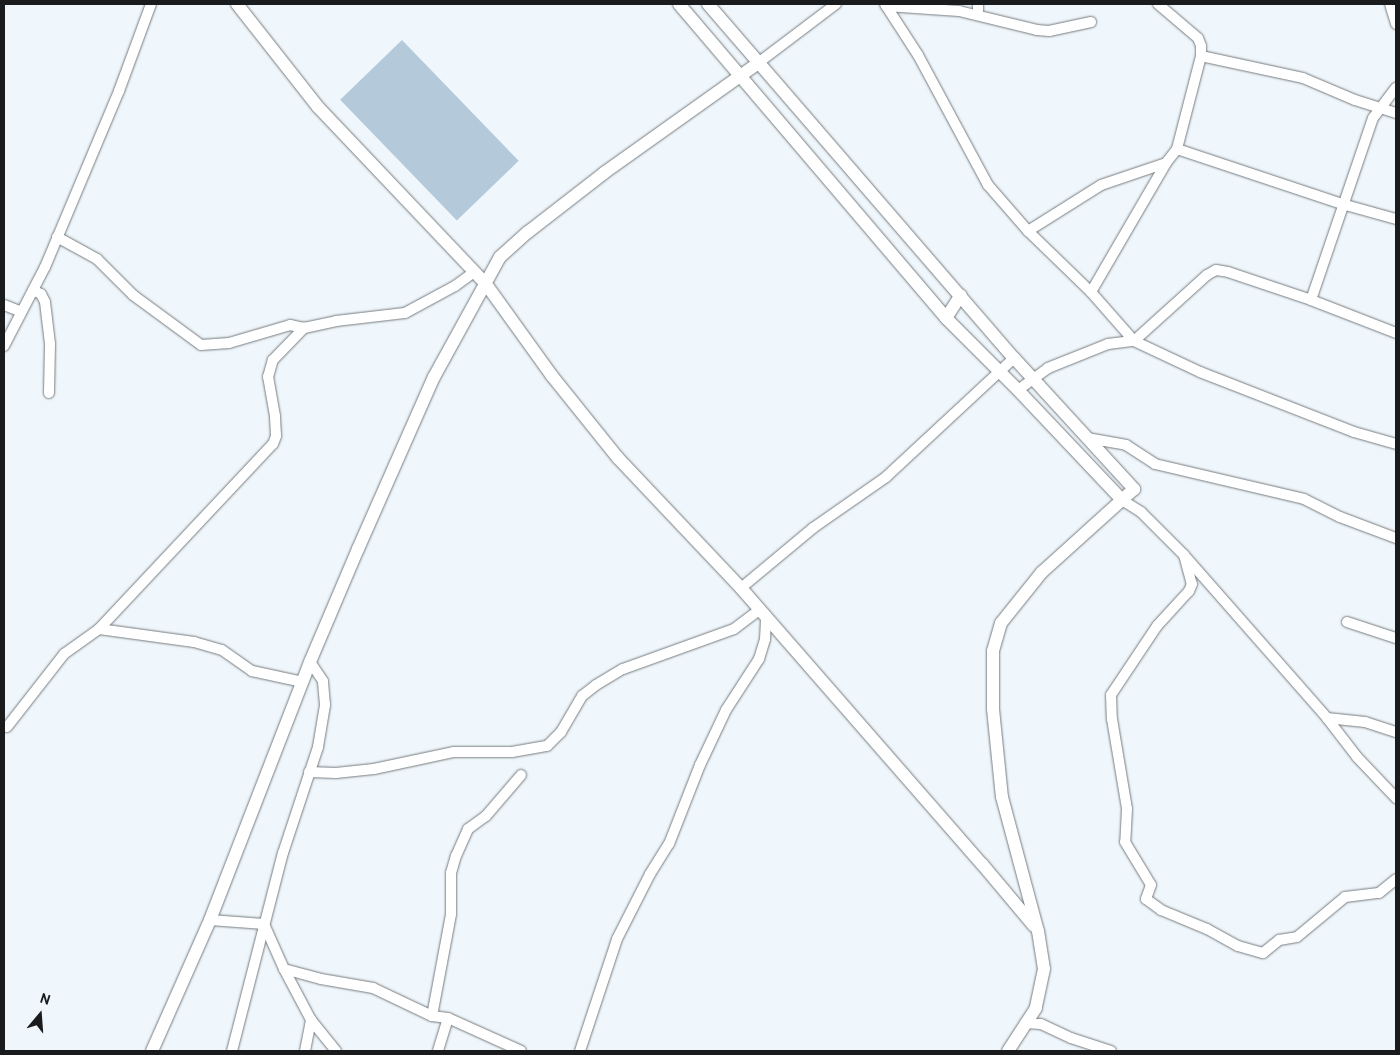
<!DOCTYPE html>
<style>
body{margin:0}
#map{position:relative;width:1400px;height:1055px;overflow:hidden;background:#f0f7fc;font-family:Overpass,sans-serif}
div>[style]{position:absolute}
.green>*{inset:0;background:#b4cadb;transform-origin:0 0}
.roads{filter:drop-shadow(0 0 1px #757b7f) drop-shadow(0 0 1px #757b7f)}
.minor>*{height:10px;margin:-5px;padding:0 5px;transform-origin:5px;border-radius:5px;background:#fff}
.tertiary>*{height:12px;margin:-6px;padding:0 6px;transform-origin:6px;border-radius:6px;background:#fff}
span{translate:-50% -50%;white-space:nowrap;text-align:center;line-height:1.15;-webkit-text-stroke:4px #f0f7fc;paint-order:stroke}
.frame{position:absolute;inset:0;border:5px solid #191b1d;pointer-events:none}
.north{position:absolute;left:15px;top:990px;width:50px;height:50px;-webkit-text-stroke:4px #f0f7fc;paint-order:stroke;rotate:18deg;font-size:14px;font-weight:700;line-height:20px;text-align:center;color:#191b1d}
.north::after{content:'';display:block;margin:auto;width:18px;height:22px;background:#191b1d;clip-path:polygon(50% 0,100% 100%,50% 72%,0 100%)}
</style>
<div id="map">
<div class="green">
<i style="left:402px;top:40px;width:168px;height:86px;rotate:46deg"></i>
</div>
<div class="roads">
<div class="minor">
<i style="left:885px;top:4px;width:61px;rotate:57.1deg"></i>
<i style="left:918px;top:55px;width:148px;rotate:61.7deg"></i>
<i style="left:988px;top:185px;width:61px;rotate:49deg"></i>
<i style="left:1028px;top:231px;width:86px;rotate:-32.2deg"></i>
<i style="left:1101px;top:185px;width:69px;rotate:-18.7deg"></i>
<i style="left:1166px;top:163px;width:18px;rotate:-52deg"></i>
<i style="left:1177px;top:149px;width:174px;rotate:18.4deg"></i>
<i style="left:1342px;top:204px;width:56px;rotate:15.5deg"></i>
<i style="left:978px;top:4px;width:10px;rotate:90deg"></i>
<i style="left:1158px;top:4px;width:52px;rotate:40.4deg"></i>
<i style="left:1198px;top:38px;width:9px;rotate:69deg"></i>
<i style="left:1201px;top:46px;width:10px;rotate:90deg"></i>
<i style="left:1201px;top:56px;width:96px;rotate:104.5deg"></i>
<i style="left:1390px;top:4px;width:21px;rotate:73deg"></i>
<i style="left:886px;top:6px;width:73px;rotate:3.9deg"></i>
<i style="left:959px;top:11px;width:80px;rotate:13.7deg"></i>
<i style="left:1037px;top:30px;width:12px;rotate:5deg"></i>
<i style="left:1049px;top:31px;width:43px;rotate:-12.1deg"></i>
<i style="left:1201px;top:56px;width:104px;rotate:12.2deg"></i>
<i style="left:1303px;top:78px;width:56px;rotate:22.9deg"></i>
<i style="left:1355px;top:100px;width:43px;rotate:17.6deg"></i>
<i style="left:758px;top:63px;width:98px;rotate:-37.1deg"></i>
<i style="left:1028px;top:231px;width:88px;rotate:44.1deg"></i>
<i style="left:1091px;top:292px;width:65px;rotate:48.7deg"></i>
<i style="left:1134px;top:341px;width:98px;rotate:-42.1deg"></i>
<i style="left:1207px;top:275px;width:10px;rotate:-29deg"></i>
<i style="left:1216px;top:270px;width:12px;rotate:9deg"></i>
<i style="left:1228px;top:272px;width:88px;rotate:18.6deg"></i>
<i style="left:1311px;top:300px;width:192px;rotate:-71.2deg"></i>
<i style="left:1373px;top:118px;width:38px;rotate:-53deg"></i>
<i style="left:57px;top:237px;width:46px;rotate:28.8deg"></i>
<i style="left:97px;top:259px;width:51px;rotate:45deg"></i>
<i style="left:133px;top:295px;width:84px;rotate:36.3deg"></i>
<i style="left:201px;top:345px;width:28px;rotate:-4deg"></i>
<i style="left:229px;top:343px;width:64px;rotate:-16.4deg"></i>
<i style="left:290px;top:325px;width:14px;rotate:12deg"></i>
<i style="left:304px;top:328px;width:33px;rotate:-12deg"></i>
<i style="left:336px;top:321px;width:69px;rotate:-6.6deg"></i>
<i style="left:405px;top:313px;width:57px;rotate:-28.4deg"></i>
<i style="left:455px;top:286px;width:22px;rotate:-36deg"></i>
<i style="left:33px;top:290px;width:9px;rotate:27deg"></i>
<i style="left:41px;top:294px;width:9px;rotate:63deg"></i>
<i style="left:45px;top:302px;width:42px;rotate:83.2deg"></i>
<i style="left:50px;top:344px;width:49px;rotate:91.2deg"></i>
<i style="left:1091px;top:292px;width:149px;rotate:-59.8deg"></i>
<i style="left:1311px;top:300px;width:91px;rotate:21.2deg"></i>
<i style="left:4px;top:305px;width:17px;rotate:21deg"></i>
<i style="left:4px;top:346px;width:89px;rotate:-62.6deg"></i>
<i style="left:45px;top:267px;width:191px;rotate:-67.2deg"></i>
<i style="left:119px;top:91px;width:93px;rotate:-69.8deg"></i>
<i style="left:1018px;top:390px;width:37px;rotate:-36deg"></i>
<i style="left:1048px;top:368px;width:65px;rotate:-21.8deg"></i>
<i style="left:1108px;top:344px;width:26px;rotate:-7deg"></i>
<i style="left:1134px;top:341px;width:73px;rotate:25.2deg"></i>
<i style="left:1200px;top:372px;width:165px;rotate:21.3deg"></i>
<i style="left:1354px;top:432px;width:44px;rotate:15.9deg"></i>
<i style="left:1087px;top:438px;width:40px;rotate:10deg"></i>
<i style="left:1126px;top:445px;width:35px;rotate:33deg"></i>
<i style="left:1155px;top:464px;width:153px;rotate:13.2deg"></i>
<i style="left:1304px;top:499px;width:40px;rotate:26.6deg"></i>
<i style="left:1340px;top:517px;width:60px;rotate:20.6deg"></i>
<i style="left:1122px;top:500px;width:22px;rotate:32deg"></i>
<i style="left:1141px;top:512px;width:61px;rotate:45deg"></i>
<i style="left:1184px;top:555px;width:217px;rotate:48.7deg"></i>
<i style="left:1327px;top:718px;width:49px;rotate:52.4deg"></i>
<i style="left:1357px;top:757px;width:57px;rotate:46.4deg"></i>
<i style="left:1184px;top:555px;width:30px;rotate:75deg"></i>
<i style="left:1192px;top:584px;width:8px;rotate:113deg"></i>
<i style="left:1189px;top:591px;width:47px;rotate:132.4deg"></i>
<i style="left:1157px;top:626px;width:83px;rotate:123.7deg"></i>
<i style="left:1111px;top:695px;width:24px;rotate:88deg"></i>
<i style="left:1112px;top:719px;width:91px;rotate:80.5deg"></i>
<i style="left:1127px;top:809px;width:33px;rotate:93deg"></i>
<i style="left:1125px;top:842px;width:50px;rotate:58.8deg"></i>
<i style="left:1151px;top:885px;width:15px;rotate:110deg"></i>
<i style="left:1146px;top:899px;width:19px;rotate:36deg"></i>
<i style="left:1161px;top:910px;width:50px;rotate:22.4deg"></i>
<i style="left:1207px;top:929px;width:35px;rotate:29deg"></i>
<i style="left:1238px;top:946px;width:26px;rotate:16deg"></i>
<i style="left:1263px;top:953px;width:21px;rotate:-39deg"></i>
<i style="left:1279px;top:940px;width:18px;rotate:-9deg"></i>
<i style="left:1297px;top:937px;width:62px;rotate:-39.8deg"></i>
<i style="left:1345px;top:897px;width:34px;rotate:-7deg"></i>
<i style="left:1379px;top:893px;width:22px;rotate:-39deg"></i>
<i style="left:741px;top:588px;width:94px;rotate:-39.8deg"></i>
<i style="left:813px;top:528px;width:89px;rotate:-34.9deg"></i>
<i style="left:886px;top:477px;width:175px;rotate:-42.9deg"></i>
<i style="left:1347px;top:622px;width:52px;rotate:18.1deg"></i>
<i style="left:99px;top:629px;width:254px;rotate:-46.8deg"></i>
<i style="left:273px;top:444px;width:9px;rotate:-69deg"></i>
<i style="left:276px;top:436px;width:20px;rotate:-93deg"></i>
<i style="left:275px;top:416px;width:40px;rotate:-100deg"></i>
<i style="left:268px;top:377px;width:18px;rotate:-74deg"></i>
<i style="left:273px;top:360px;width:45px;rotate:-45.9deg"></i>
<i style="left:1327px;top:718px;width:38px;rotate:6deg"></i>
<i style="left:1365px;top:722px;width:33px;rotate:18deg"></i>
<i style="left:7px;top:727px;width:93px;rotate:-52deg"></i>
<i style="left:64px;top:654px;width:43px;rotate:-35.5deg"></i>
<i style="left:99px;top:629px;width:96px;rotate:7.8deg"></i>
<i style="left:194px;top:642px;width:29px;rotate:16deg"></i>
<i style="left:222px;top:650px;width:37px;rotate:35deg"></i>
<i style="left:252px;top:671px;width:52px;rotate:12.2deg"></i>
<i style="left:309px;top:772px;width:27px;rotate:2deg"></i>
<i style="left:336px;top:773px;width:38px;rotate:-6deg"></i>
<i style="left:374px;top:769px;width:82px;rotate:-12deg"></i>
<i style="left:454px;top:752px;width:58px"></i>
<i style="left:512px;top:752px;width:36px;rotate:-10deg"></i>
<i style="left:547px;top:746px;width:20px;rotate:-45deg"></i>
<i style="left:561px;top:732px;width:42px;rotate:-59.7deg"></i>
<i style="left:582px;top:696px;width:18px;rotate:-38deg"></i>
<i style="left:596px;top:685px;width:31px;rotate:-31deg"></i>
<i style="left:623px;top:669px;width:118px;rotate:-19.8deg"></i>
<i style="left:734px;top:629px;width:31px;rotate:-37deg"></i>
<i style="left:210px;top:920px;width:54px;rotate:4.2deg"></i>
<i style="left:264px;top:924px;width:49px;rotate:66deg"></i>
<i style="left:284px;top:969px;width:58px;rotate:62.1deg"></i>
<i style="left:311px;top:1020px;width:40px;rotate:51deg"></i>
<i style="left:284px;top:969px;width:38px;rotate:15deg"></i>
<i style="left:321px;top:979px;width:53px;rotate:9.8deg"></i>
<i style="left:373px;top:988px;width:65px;rotate:25.4deg"></i>
<i style="left:432px;top:1016px;width:16px;rotate:7deg"></i>
<i style="left:448px;top:1018px;width:34px;rotate:107deg"></i>
<i style="left:432px;top:1016px;width:104px;rotate:-79.4deg"></i>
<i style="left:451px;top:914px;width:41px;rotate:-90deg"></i>
<i style="left:451px;top:873px;width:18px;rotate:-74deg"></i>
<i style="left:456px;top:856px;width:30px;rotate:-66deg"></i>
<i style="left:468px;top:829px;width:22px;rotate:-36deg"></i>
<i style="left:486px;top:816px;width:54px;rotate:-49.5deg"></i>
<i style="left:448px;top:1018px;width:80px;rotate:24.3deg"></i>
<i style="left:1025px;top:1023px;width:16px;rotate:4deg"></i>
<i style="left:1041px;top:1024px;width:33px;rotate:25deg"></i>
<i style="left:1071px;top:1038px;width:42px;rotate:18deg"></i>
<i style="left:232px;top:1051px;width:204px;rotate:-75.6deg"></i>
<i style="left:283px;top:853px;width:112px;rotate:-71.7deg"></i>
<i style="left:318px;top:747px;width:43px;rotate:-80.5deg"></i>
<i style="left:325px;top:705px;width:24px;rotate:-95deg"></i>
<i style="left:323px;top:681px;width:23px;rotate:-124deg"></i>
<i style="left:305px;top:1051px;width:32px;rotate:-79deg"></i>
<i style="left:580px;top:1051px;width:118px;rotate:-71.7deg"></i>
<i style="left:617px;top:939px;width:73px;rotate:-63.1deg"></i>
<i style="left:650px;top:874px;width:36px;rotate:-58deg"></i>
<i style="left:669px;top:844px;width:85px;rotate:-68.6deg"></i>
<i style="left:700px;top:765px;width:61px;rotate:-64.7deg"></i>
<i style="left:726px;top:710px;width:61px;rotate:-57.1deg"></i>
<i style="left:759px;top:659px;width:21px;rotate:-73deg"></i>
<i style="left:765px;top:639px;width:20px;rotate:-87deg"></i>
</div>
<div class="tertiary">
<i style="left:237px;top:4px;width:131px;rotate:51.8deg"></i>
<i style="left:318px;top:107px;width:244px;rotate:46.5deg"></i>
<i style="left:486px;top:284px;width:113px;rotate:54.3deg"></i>
<i style="left:552px;top:376px;width:105px;rotate:51.2deg"></i>
<i style="left:618px;top:458px;width:179px;rotate:46.6deg"></i>
<i style="left:741px;top:588px;width:366px;rotate:48.9deg"></i>
<i style="left:982px;top:864px;width:81px;rotate:50deg"></i>
<i style="left:679px;top:4px;width:412px;rotate:49.6deg"></i>
<i style="left:946px;top:318px;width:102px;rotate:45deg"></i>
<i style="left:1018px;top:390px;width:151px;rotate:46.6deg"></i>
<i style="left:708px;top:4px;width:468px;rotate:49.2deg"></i>
<i style="left:1014px;top:358px;width:178px;rotate:47.5deg"></i>
<i style="left:1134px;top:489px;width:124px;rotate:137.9deg"></i>
<i style="left:1042px;top:572px;width:65px;rotate:128.8deg"></i>
<i style="left:1001px;top:623px;width:29px;rotate:106deg"></i>
<i style="left:993px;top:651px;width:58px;rotate:90deg"></i>
<i style="left:993px;top:709px;width:88px;rotate:84.2deg"></i>
<i style="left:1002px;top:797px;width:139px;rotate:75deg"></i>
<i style="left:1038px;top:931px;width:38px;rotate:81deg"></i>
<i style="left:1044px;top:969px;width:40px;rotate:102deg"></i>
<i style="left:1036px;top:1008px;width:51px;rotate:123.1deg"></i>
<i style="left:946px;top:318px;width:27px;rotate:-57deg"></i>
<i style="left:152px;top:1051px;width:143px;rotate:-66.1deg"></i>
<i style="left:210px;top:920px;width:277px;rotate:-68.8deg"></i>
<i style="left:310px;top:662px;width:123px;rotate:-67deg"></i>
<i style="left:358px;top:549px;width:188px;rotate:-66.2deg"></i>
<i style="left:434px;top:377px;width:137px;rotate:-61.2deg"></i>
<i style="left:500px;top:257px;width:38px;rotate:-42deg"></i>
<i style="left:528px;top:232px;width:96px;rotate:-37.8deg"></i>
<i style="left:604px;top:173px;width:189px;rotate:-35.5deg"></i>
</div>
</div>
<div class="frame"></div>
<div class="north">N</div>
</div>
